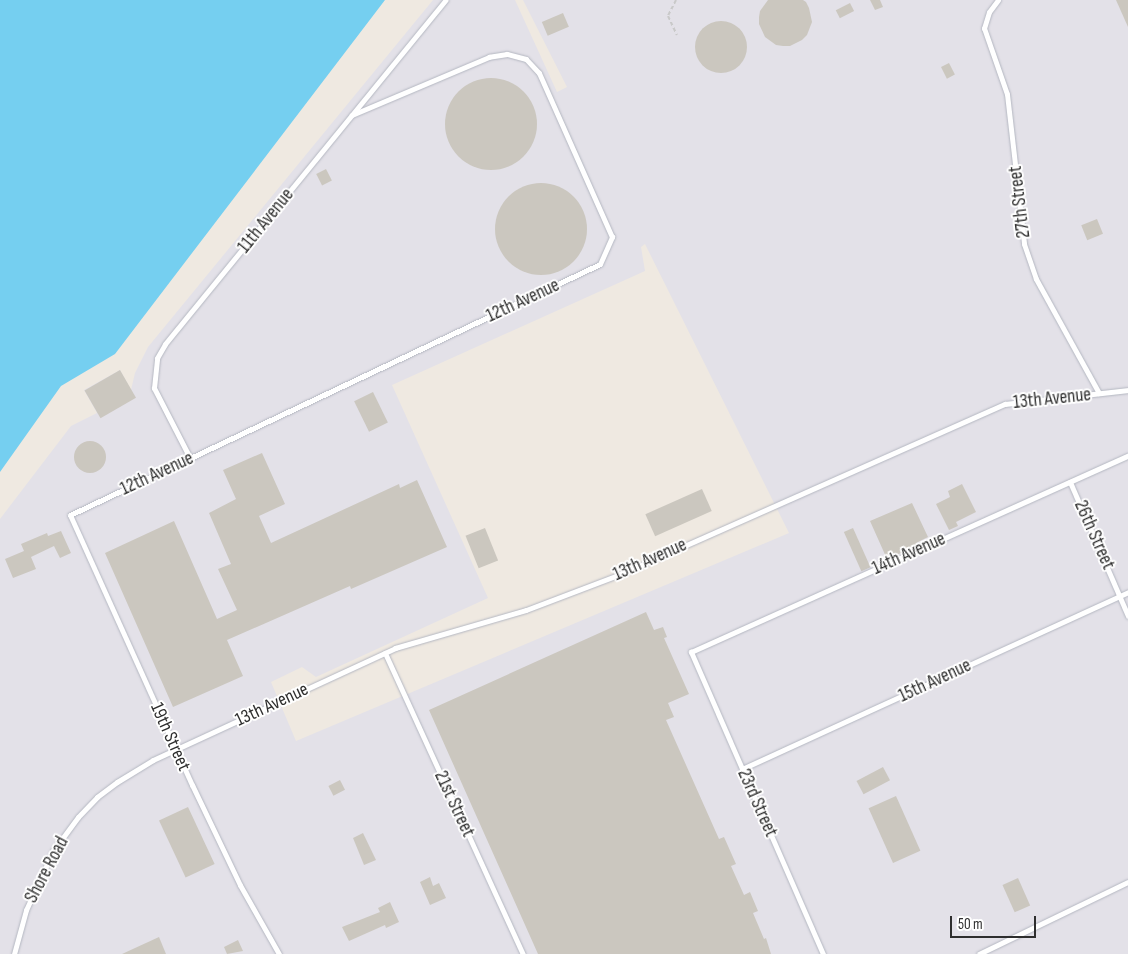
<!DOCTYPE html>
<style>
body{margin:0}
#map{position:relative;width:1128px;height:954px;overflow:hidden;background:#efe9e1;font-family:"Sofia Sans Condensed",sans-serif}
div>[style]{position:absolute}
.industrial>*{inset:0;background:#e3e1e8}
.water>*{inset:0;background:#75cff0}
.building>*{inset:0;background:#cbc7bf;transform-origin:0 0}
.round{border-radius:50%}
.path>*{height:2px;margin-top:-1px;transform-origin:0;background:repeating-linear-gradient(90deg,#c9c9c9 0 4px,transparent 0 6.5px)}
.roads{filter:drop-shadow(0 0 1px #b4b7c1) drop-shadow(0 0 1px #b4b7c1)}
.service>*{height:5px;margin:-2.5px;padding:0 2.5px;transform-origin:2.5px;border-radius:2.5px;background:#fff}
span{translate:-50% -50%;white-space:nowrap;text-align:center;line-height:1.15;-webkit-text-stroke:4px #fff;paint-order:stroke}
.street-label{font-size:19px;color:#2e2e2e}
.scale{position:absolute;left:950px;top:916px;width:86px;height:22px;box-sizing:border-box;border:2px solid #2e2e2e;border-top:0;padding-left:6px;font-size:15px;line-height:18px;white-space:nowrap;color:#2e2e2e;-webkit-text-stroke:4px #fff;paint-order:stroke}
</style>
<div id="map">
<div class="industrial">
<i style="clip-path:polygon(evenodd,433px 0,515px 0,557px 92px,567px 87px,523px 0,1128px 0,1128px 954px,0 954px,0 519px,71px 426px,97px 413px,84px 390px,120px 370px,131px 390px,135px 373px,148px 347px,433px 0,645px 244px,789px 533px,296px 741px,271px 682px,302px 667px,316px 677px,488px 598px,392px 385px,645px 271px,641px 247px,645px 244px)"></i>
</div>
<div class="water">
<i style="clip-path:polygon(0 0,385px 0,115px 354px,61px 386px,0 472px)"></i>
</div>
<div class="building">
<i style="clip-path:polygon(768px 0,803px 0,806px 2px,809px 8px,812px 22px,807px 35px,802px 40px,790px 46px,783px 46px,776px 45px,765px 37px,759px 24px,759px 17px,760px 11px)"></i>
<i style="clip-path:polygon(870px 0,880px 0,883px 7px,875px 10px)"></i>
<i style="clip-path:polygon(1116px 0,1128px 0,1128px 27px)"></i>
<i style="left:850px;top:3px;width:9px;height:16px;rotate:63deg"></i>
<i style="left:563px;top:13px;width:15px;height:23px;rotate:67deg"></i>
<i class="round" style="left:695px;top:21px;width:52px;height:52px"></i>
<i style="left:949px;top:63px;width:13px;height:9px;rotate:63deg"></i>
<i class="round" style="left:445px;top:78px;width:92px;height:92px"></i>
<i style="left:326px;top:169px;width:13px;height:11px;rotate:63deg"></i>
<i class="round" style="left:495px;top:183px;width:92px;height:92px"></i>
<i style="left:1097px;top:219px;width:16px;height:17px;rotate:68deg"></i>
<i style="left:120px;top:370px;width:32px;height:41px;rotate:60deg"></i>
<i style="left:373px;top:392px;width:34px;height:21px;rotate:64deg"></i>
<i class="round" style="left:74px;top:441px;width:32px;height:32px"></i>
<i style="clip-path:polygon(262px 453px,285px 504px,259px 516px,271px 543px,399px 484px,400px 488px,417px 480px,447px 547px,351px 589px,350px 586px,227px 640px,243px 676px,173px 707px,105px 553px,174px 521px,217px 619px,237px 610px,218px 569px,231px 564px,209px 513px,236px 499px,223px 470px)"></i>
<i style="clip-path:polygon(962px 484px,976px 512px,956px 522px,958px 526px,949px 530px,936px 504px,950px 497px,948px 491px)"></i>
<i style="left:702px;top:489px;width:24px;height:62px;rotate:66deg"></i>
<i style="clip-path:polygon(912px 503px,928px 537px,916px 543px,917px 546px,887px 559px,870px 521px)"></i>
<i style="left:485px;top:528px;width:35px;height:21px;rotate:68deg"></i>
<i style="left:853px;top:528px;width:43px;height:10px;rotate:66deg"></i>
<i style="clip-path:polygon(61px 531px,71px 553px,60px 558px,54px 546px,31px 557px,36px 569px,13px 578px,5px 559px,24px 551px,21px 544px,47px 533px,48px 536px)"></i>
<i style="clip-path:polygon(646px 612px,654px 630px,663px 627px,667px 637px,664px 638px,689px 694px,668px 703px,674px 717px,666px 720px,719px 839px,724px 837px,736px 864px,731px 866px,744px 895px,750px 892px,758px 911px,753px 913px,764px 939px,766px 938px,771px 954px,538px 954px,429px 710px)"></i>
<i style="left:883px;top:767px;width:15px;height:30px;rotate:62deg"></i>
<i style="left:340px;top:780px;width:11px;height:13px;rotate:63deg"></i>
<i style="left:896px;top:796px;width:60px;height:30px;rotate:66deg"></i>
<i style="left:188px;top:807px;width:63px;height:32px;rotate:65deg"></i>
<i style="clip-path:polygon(363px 833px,376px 860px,364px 865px,353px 838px)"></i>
<i style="clip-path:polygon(430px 877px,433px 886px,439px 883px,446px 898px,430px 905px,420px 882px)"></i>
<i style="left:1018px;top:878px;width:30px;height:17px;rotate:66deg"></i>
<i style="clip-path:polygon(390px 902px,399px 922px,386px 928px,385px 925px,349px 941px,342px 927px,380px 912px,378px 908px)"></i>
<i style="clip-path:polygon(159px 937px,166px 954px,122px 954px)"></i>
<i style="clip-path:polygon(238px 940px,243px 951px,227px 954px,224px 947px)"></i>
</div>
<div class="path">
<i style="left:676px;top:0;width:18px;rotate:117deg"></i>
<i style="left:668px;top:16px;width:21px;rotate:65deg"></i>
</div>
<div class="roads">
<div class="service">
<i style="left:998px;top:0;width:15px;rotate:127deg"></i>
<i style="left:989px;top:12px;width:17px;rotate:107deg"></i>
<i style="left:984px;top:28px;width:70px;rotate:70.8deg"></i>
<i style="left:1007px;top:94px;width:151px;rotate:83.5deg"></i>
<i style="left:1024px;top:244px;width:37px;rotate:71deg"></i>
<i style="left:1036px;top:279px;width:130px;rotate:61.1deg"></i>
<i style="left:190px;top:458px;width:79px;rotate:-117.2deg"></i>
<i style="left:154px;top:388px;width:30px;rotate:-84deg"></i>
<i style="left:157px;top:358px;width:16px;rotate:-60deg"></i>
<i style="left:165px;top:344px;width:444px;rotate:-50.8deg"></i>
<i style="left:1070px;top:482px;width:146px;rotate:66.6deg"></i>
<i style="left:385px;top:653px;width:331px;rotate:65.4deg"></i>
<i style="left:742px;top:769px;width:425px;rotate:-24.6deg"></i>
<i style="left:14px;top:954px;width:46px;rotate:-74.7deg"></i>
<i style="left:26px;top:910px;width:65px;rotate:-65.4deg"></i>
<i style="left:53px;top:851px;width:42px;rotate:-53.7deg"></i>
<i style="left:78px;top:817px;width:28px;rotate:-46deg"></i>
<i style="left:97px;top:797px;width:25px;rotate:-37deg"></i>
<i style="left:117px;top:782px;width:42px;rotate:-31.4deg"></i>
<i style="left:153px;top:760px;width:267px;rotate:-24.8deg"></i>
<i style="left:395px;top:648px;width:136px;rotate:-16.2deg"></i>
<i style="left:526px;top:610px;width:102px;rotate:-20.8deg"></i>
<i style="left:621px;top:574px;width:420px;rotate:-23.9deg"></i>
<i style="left:1005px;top:404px;width:124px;rotate:-6.5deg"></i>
<i style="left:279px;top:954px;width:79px;rotate:-119.5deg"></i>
<i style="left:240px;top:885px;width:111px;rotate:-115.6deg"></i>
<i style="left:192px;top:785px;width:296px;rotate:-114.3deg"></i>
<i style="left:70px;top:515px;width:586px;rotate:-25.34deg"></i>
<i style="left:600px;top:264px;width:30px;rotate:-66deg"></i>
<i style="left:612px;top:237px;width:180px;rotate:-114deg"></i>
<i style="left:539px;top:73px;width:19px;rotate:-133deg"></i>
<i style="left:526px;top:59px;width:20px;rotate:-165deg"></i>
<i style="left:507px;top:54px;width:18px;rotate:171deg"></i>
<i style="left:489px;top:57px;width:149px;rotate:157.1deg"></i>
<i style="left:823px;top:954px;width:330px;rotate:-113.6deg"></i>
<i style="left:691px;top:652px;width:479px;rotate:-24.2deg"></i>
<i style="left:979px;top:954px;width:165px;rotate:-25.8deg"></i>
</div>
</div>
<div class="street-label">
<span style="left:1020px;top:202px;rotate:-97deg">27th Street</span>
<span style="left:266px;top:221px;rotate:-51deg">11th Avenue</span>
<span style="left:523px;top:301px;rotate:-25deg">12th Avenue</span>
<span style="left:1052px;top:399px;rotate:-6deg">13th Avenue</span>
<span style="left:157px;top:474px;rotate:-25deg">12th Avenue</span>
<span style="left:1094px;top:535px;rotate:66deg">26th Street</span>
<span style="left:909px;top:554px;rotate:-24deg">14th Avenue</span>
<span style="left:650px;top:560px;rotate:-24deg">13th Avenue</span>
<span style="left:935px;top:681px;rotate:-25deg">15th Avenue</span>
<span style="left:272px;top:705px;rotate:-25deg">13th Avenue</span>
<span style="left:170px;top:737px;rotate:66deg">19th Street</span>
<span style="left:757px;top:803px;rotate:66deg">23rd Street</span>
<span style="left:454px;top:804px;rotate:65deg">21st Street</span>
<span style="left:47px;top:870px;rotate:-62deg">Shore Road</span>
</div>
<div class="scale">50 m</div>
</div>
